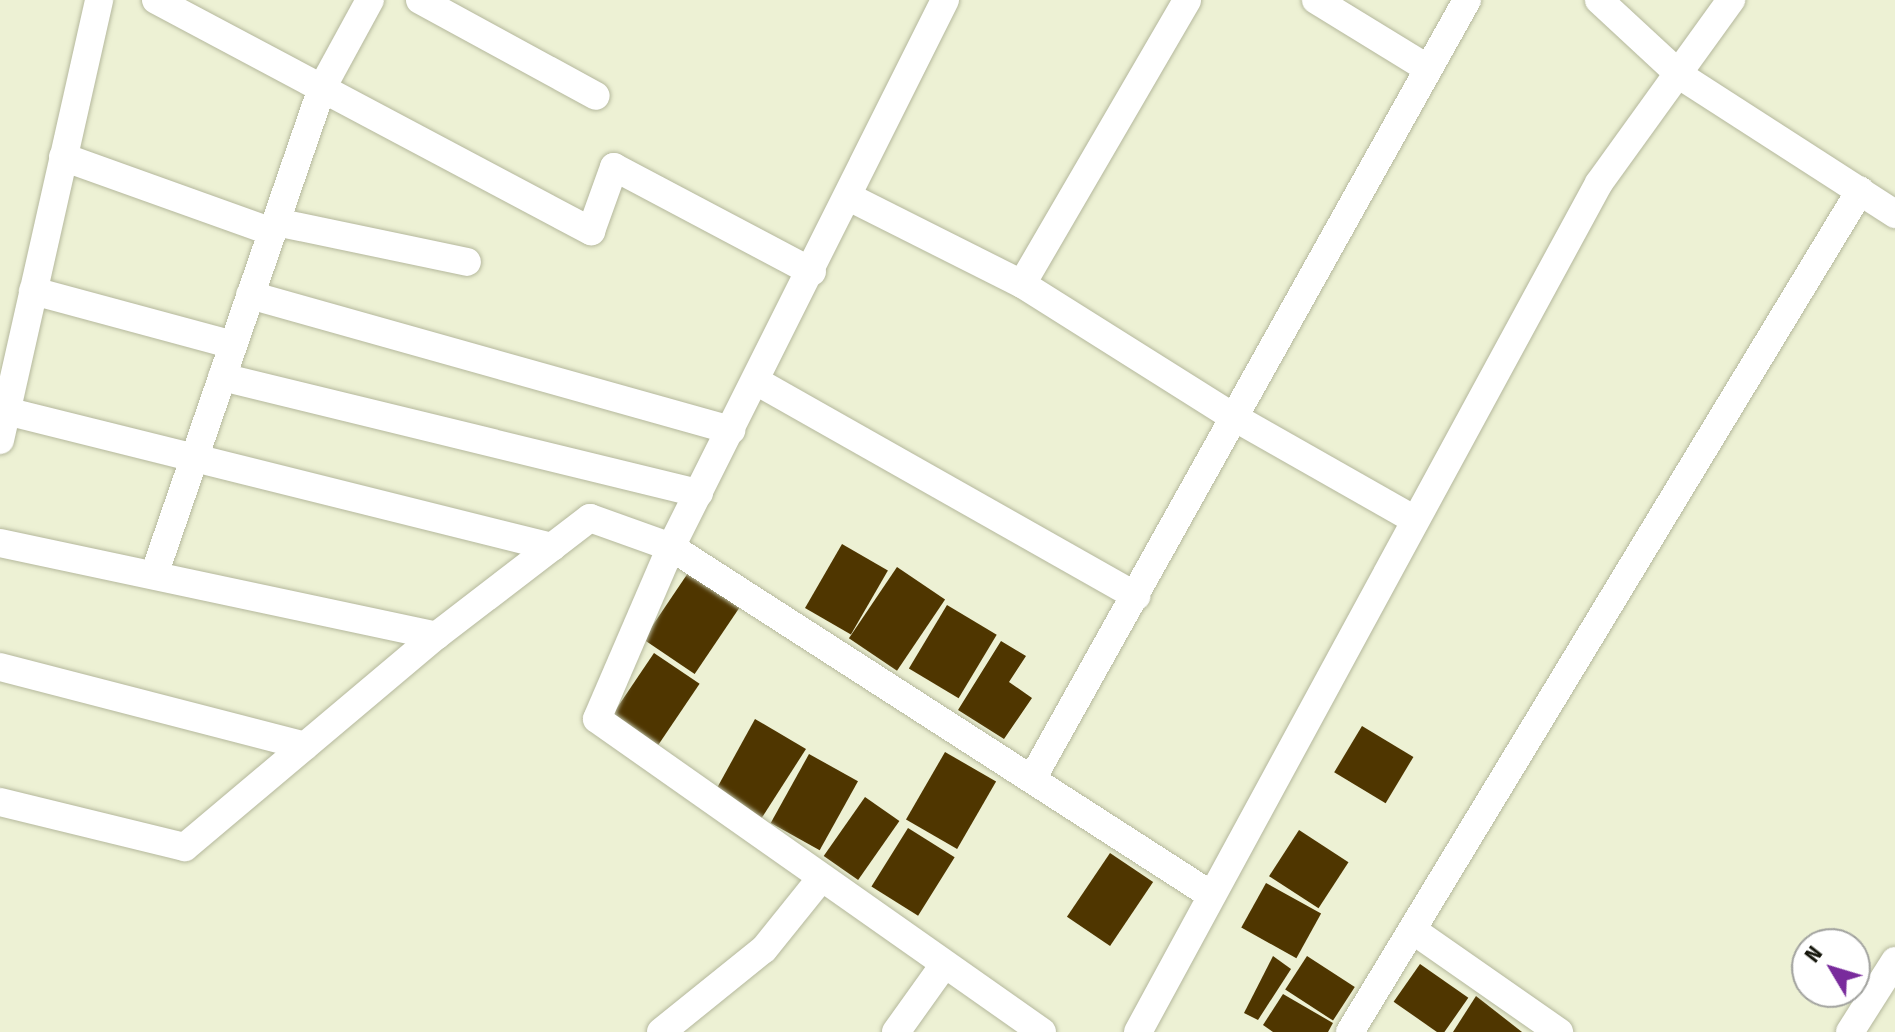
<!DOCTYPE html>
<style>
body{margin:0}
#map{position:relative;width:1895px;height:1032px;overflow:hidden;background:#edf1d4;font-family:"Fira Sans Condensed",sans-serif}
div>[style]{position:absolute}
.building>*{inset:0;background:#4f3600;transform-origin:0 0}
.roads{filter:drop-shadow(0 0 2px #b5b89d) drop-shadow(0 0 2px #b5b89d)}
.minor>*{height:28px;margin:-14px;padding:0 14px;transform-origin:14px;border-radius:14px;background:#fff}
span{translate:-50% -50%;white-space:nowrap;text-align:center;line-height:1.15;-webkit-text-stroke:8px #fff;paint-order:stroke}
.north{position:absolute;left:1791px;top:928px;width:80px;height:80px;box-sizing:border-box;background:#fff;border:2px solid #a1a29e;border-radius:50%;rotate:308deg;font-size:22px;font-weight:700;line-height:32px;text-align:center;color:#15160c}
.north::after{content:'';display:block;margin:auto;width:28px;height:36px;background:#792b9c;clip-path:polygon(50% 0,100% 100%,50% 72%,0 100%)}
</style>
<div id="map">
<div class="building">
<i style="left:842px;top:544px;width:53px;height:74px;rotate:30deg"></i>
<i style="left:897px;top:567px;width:58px;height:86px;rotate:34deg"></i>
<i style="left:688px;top:573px;width:62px;height:80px;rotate:34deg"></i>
<i style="left:947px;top:605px;width:58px;height:74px;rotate:31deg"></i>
<i style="clip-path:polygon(1001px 641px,1026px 656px,1009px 682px,1032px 698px,1004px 739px,958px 710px)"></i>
<i style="left:654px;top:653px;width:55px;height:77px;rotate:34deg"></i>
<i style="clip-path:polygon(755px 719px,806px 749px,761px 819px,717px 788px)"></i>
<i style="left:1362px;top:726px;width:60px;height:54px;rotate:31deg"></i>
<i style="left:945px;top:752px;width:59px;height:78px;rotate:30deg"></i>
<i style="left:809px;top:754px;width:56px;height:79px;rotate:29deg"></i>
<i style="left:865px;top:797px;width:42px;height:72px;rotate:35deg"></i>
<i style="left:908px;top:828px;width:55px;height:69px;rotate:32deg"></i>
<i style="left:1299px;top:830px;width:59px;height:55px;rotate:33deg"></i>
<i style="left:1110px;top:853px;width:52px;height:77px;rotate:34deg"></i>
<i style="left:1266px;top:883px;width:63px;height:51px;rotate:29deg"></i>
<i style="clip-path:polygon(1273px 956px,1291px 969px,1258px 1020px,1244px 1013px)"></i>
<i style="left:1307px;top:956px;width:57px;height:40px;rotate:33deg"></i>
<i style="left:1420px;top:964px;width:59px;height:46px;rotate:35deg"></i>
<i style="clip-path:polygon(1283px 994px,1333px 1023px,1328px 1032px,1273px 1032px,1263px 1025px)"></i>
<i style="clip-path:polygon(1476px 996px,1522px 1032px,1453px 1032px)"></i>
</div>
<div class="roads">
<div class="minor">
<i style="left:156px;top:0;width:493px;rotate:28deg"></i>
<i style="left:591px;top:231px;width:68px;rotate:-70.2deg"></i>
<i style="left:614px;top:167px;width:224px;rotate:27.9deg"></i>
<i style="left:420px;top:0;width:200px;rotate:28.6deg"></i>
<i style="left:945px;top:0;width:612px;rotate:116.61deg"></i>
<i style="left:671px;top:547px;width:187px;rotate:113.3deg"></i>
<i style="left:597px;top:719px;width:544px;rotate:35.12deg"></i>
<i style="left:1316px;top:0;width:130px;rotate:31.5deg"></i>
<i style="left:1599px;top:0;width:112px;rotate:42.8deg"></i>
<i style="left:1681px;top:76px;width:255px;rotate:32.8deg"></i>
<i style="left:63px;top:157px;width:222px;rotate:19.7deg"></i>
<i style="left:849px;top:197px;width:194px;rotate:26.7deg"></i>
<i style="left:1022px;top:284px;width:248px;rotate:32.2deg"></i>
<i style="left:1232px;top:416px;width:210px;rotate:29.6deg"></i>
<i style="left:276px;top:222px;width:195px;rotate:11.8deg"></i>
<i style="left:1022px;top:284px;width:328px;rotate:-59.8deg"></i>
<i style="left:33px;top:291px;width:207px;rotate:15.1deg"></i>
<i style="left:250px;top:295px;width:500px;rotate:15.7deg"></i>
<i style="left:222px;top:377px;width:491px;rotate:13.7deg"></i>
<i style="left:756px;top:381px;width:437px;rotate:29.5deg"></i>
<i style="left:6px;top:411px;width:563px;rotate:13.99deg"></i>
<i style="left:0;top:440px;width:451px;rotate:-77.3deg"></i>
<i style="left:0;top:543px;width:446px;rotate:12deg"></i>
<i style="left:436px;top:636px;width:194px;rotate:-37.5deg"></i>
<i style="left:590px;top:518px;width:86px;rotate:19.7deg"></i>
<i style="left:671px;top:547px;width:642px;rotate:32.8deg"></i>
<i style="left:154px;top:575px;width:515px;rotate:-70.97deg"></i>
<i style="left:322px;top:88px;width:100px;rotate:-61.4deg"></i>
<i style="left:0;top:667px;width:315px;rotate:14.5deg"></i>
<i style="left:1032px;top:779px;width:892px;rotate:-60.82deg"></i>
<i style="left:0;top:802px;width:190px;rotate:13.7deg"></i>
<i style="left:185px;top:847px;width:328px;rotate:-40.1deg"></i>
<i style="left:1414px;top:931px;width:177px;rotate:34.9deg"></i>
<i style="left:661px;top:1032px;width:132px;rotate:-38.9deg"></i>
<i style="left:764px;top:949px;width:91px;rotate:-51.2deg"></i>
<i style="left:896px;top:1032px;width:81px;rotate:-54.5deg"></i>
<i style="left:1138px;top:1032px;width:966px;rotate:-61.5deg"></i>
<i style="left:1599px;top:183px;width:226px;rotate:-54.2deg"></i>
<i style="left:1350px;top:1032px;width:984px;rotate:-58.77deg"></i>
<i style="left:1850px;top:1032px;width:84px;rotate:-57.6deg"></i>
</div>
</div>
<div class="north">N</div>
</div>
